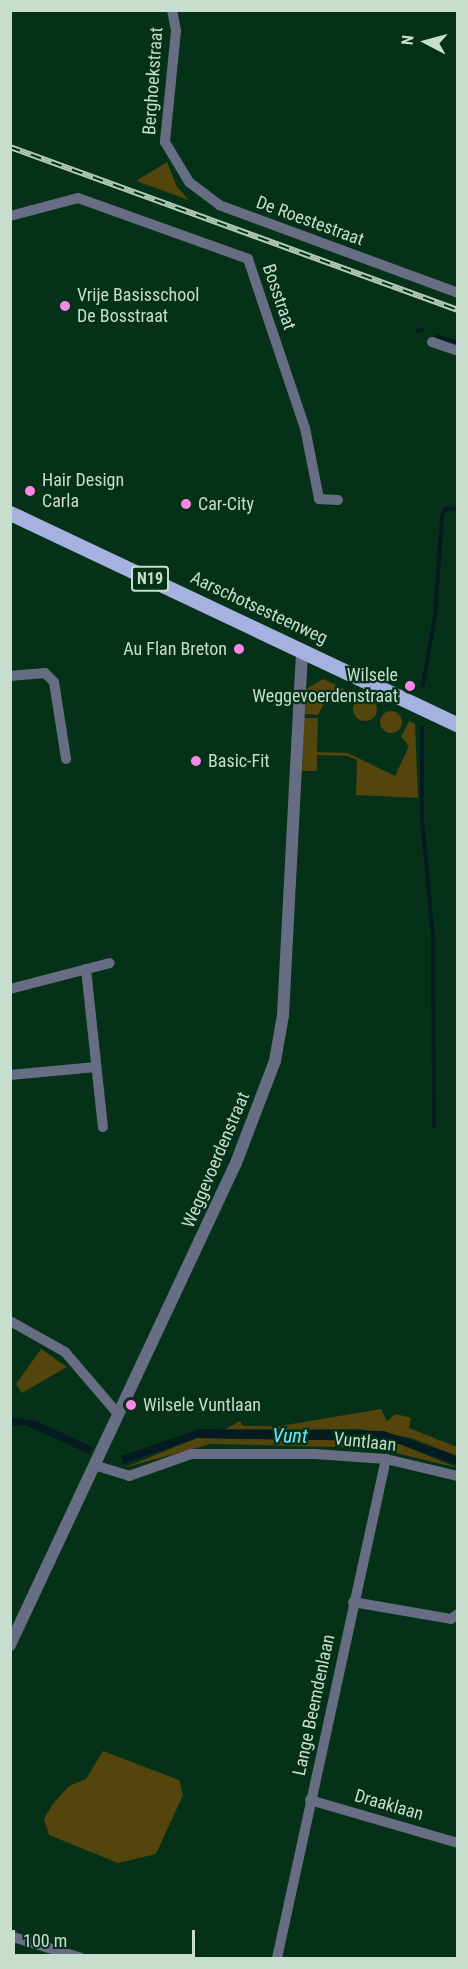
<!DOCTYPE html>
<style>
body{margin:0}
#map{position:relative;width:468px;height:1969px;overflow:hidden;background:#053119;font-family:"Roboto Condensed",sans-serif}
div>[style]{position:absolute}
.green>*{inset:0;background:#53450c}
.round{border-radius:50%}
.water>*{inset:0;background:#041c21}
.stream>*{height:4px;margin:-2px;padding:0 2px;transform-origin:2px;border-radius:2px;background:#041c21}
.minor>*{height:10px;margin:-5px;padding:0 5px;transform-origin:5px;border-radius:5px;background:#676d83}
.tertiary>*{height:12px;margin:-6px;padding:0 6px;transform-origin:6px;border-radius:6px;background:#676d83}
.primary>*{height:15px;margin:-7.5px;padding:0 7.5px;transform-origin:7.5px;border-radius:7.5px;background:#a5b1df}
.rail>*{height:6px;margin-top:-3px;transform-origin:0;background:repeating-linear-gradient(90deg,#053119 0 11px,#b3cbba 0 22px);box-sizing:border-box;border-block:2px solid #b3cbba}
.dots>*{width:16px;height:16px;translate:-50% -50%;box-sizing:border-box;border:3px solid #053119;border-radius:50%}
span{translate:-50% -50%;white-space:nowrap;text-align:center;line-height:1.15;-webkit-text-stroke:4.5px #053119;paint-order:stroke}
.shield-label span{padding:2px 4px;background:#053119;border:2px solid;border-radius:4px;-webkit-text-stroke-width:0}
.shield-label{font-size:16px;color:#c7ddcd;font-weight:700}
.street-label{font-size:18px;color:#c7ddcd}
.poi-label{font-size:18px;color:#c7ddcd}
.left{translate:0 -50%;text-align:left}
.right{translate:-100% -50%;text-align:right}
.water-label{font-size:20px;color:#71e4fe;font-style:italic}
.frame{position:absolute;inset:0;border:12px solid #c7ddcd;pointer-events:none}
.north{position:absolute;left:396px;top:12px;width:60px;height:60px;-webkit-text-stroke:4px #053119;paint-order:stroke;rotate:276deg;font-size:16px;font-weight:700;line-height:24px;text-align:center;color:#c7ddcd}
.north::after{content:'';display:block;margin:auto;width:21px;height:27px;background:#c7ddcd;clip-path:polygon(50% 0,100% 100%,50% 72%,0 100%)}
.scale{position:absolute;left:12px;top:1930px;width:183px;height:27px;box-sizing:border-box;border:3px solid #c7ddcd;border-top:0;padding-left:8px;font-size:18px;line-height:21px;white-space:nowrap;color:#c7ddcd;-webkit-text-stroke:4px #053119;paint-order:stroke}
</style>
<div id="map">
<div class="green">
<i style="clip-path:polygon(167px 162px,177px 187px,189px 200px,136px 181px)"></i>
<i style="clip-path:polygon(323px 679px,344px 689px,336px 705px,326px 700px,318px 715px,304px 714px,306px 689px)"></i>
<i class="round" style="left:353px;top:697px;width:24px;height:24px"></i>
<i class="round" style="left:380px;top:711px;width:22px;height:22px"></i>
<i style="clip-path:polygon(304px 718px,318px 718px,317px 752px,348px 753px,395px 776px,409px 746px,401px 737px,409px 721px,415px 724px,418px 798px,356px 795px,357px 760px,347px 756px,317px 755px,317px 771px,302px 771px)"></i>
<i style="clip-path:polygon(41px 1349px,67px 1367px,22px 1393px,16px 1384px)"></i>
<i style="clip-path:polygon(381px 1409px,387px 1421px,396px 1414px,411px 1418px,409px 1428px,457px 1447px,457px 1456px,411px 1438px,360px 1429px,224px 1430px,240px 1421px,243px 1426px,280px 1426px)"></i>
<i style="clip-path:polygon(197px 1438px,392px 1441px,458px 1468px,375px 1448px,211px 1444px,123px 1468px)"></i>
<i style="clip-path:polygon(103px 1751px,179px 1780px,183px 1795px,156px 1854px,118px 1863px,49px 1835px,44px 1819px,52px 1805px,69px 1786px,86px 1779px)"></i>
</div>
<div class="water">
<i style="clip-path:polygon(11px 1417px,36px 1421px,93px 1447px,89px 1454px,25px 1425px,11px 1427px)"></i>
<i style="clip-path:polygon(200px 1429px,384px 1431px,457px 1456px,457px 1465px,392px 1441px,197px 1438px,123px 1464px,121px 1456px)"></i>
</div>
<div class="stream">
<i style="left:417px;top:331px;width:5px;rotate:-11deg"></i>
<i style="left:437px;top:336px;width:22px;rotate:18deg"></i>
<i style="left:423px;top:685px;width:70px;rotate:-80.1deg"></i>
<i style="left:435px;top:616px;width:99px;rotate:-86deg"></i>
<i style="left:442px;top:517px;width:9px;rotate:-69deg"></i>
<i style="left:445px;top:509px;width:13px;rotate:-4deg"></i>
<i style="left:422px;top:728px;width:89px;rotate:90deg"></i>
<i style="left:422px;top:817px;width:121px;rotate:84.8deg"></i>
<i style="left:433px;top:937px;width:190px;rotate:89.7deg"></i>
</div>
<div class="minor">
<i style="left:172px;top:10px;width:21px;rotate:79deg"></i>
<i style="left:176px;top:31px;width:112px;rotate:95.7deg"></i>
<i style="left:165px;top:142px;width:47px;rotate:59deg"></i>
<i style="left:189px;top:182px;width:38px;rotate:37deg"></i>
<i style="left:219px;top:205px;width:255px;rotate:20.2deg"></i>
<i style="left:10px;top:216px;width:70px;rotate:-14.8deg"></i>
<i style="left:78px;top:198px;width:181px;rotate:19.7deg"></i>
<i style="left:248px;top:259px;width:178px;rotate:71.4deg"></i>
<i style="left:305px;top:428px;width:72px;rotate:78.8deg"></i>
<i style="left:319px;top:499px;width:19px;rotate:3deg"></i>
<i style="left:432px;top:342px;width:28px;rotate:19deg"></i>
<i style="left:10px;top:676px;width:35px;rotate:-5deg"></i>
<i style="left:45px;top:673px;width:13px;rotate:45deg"></i>
<i style="left:54px;top:682px;width:78px;rotate:81.1deg"></i>
<i style="left:86px;top:969px;width:159px;rotate:83.9deg"></i>
<i style="left:10px;top:989px;width:103px;rotate:-14.6deg"></i>
<i style="left:10px;top:1075px;width:86px;rotate:-5.3deg"></i>
<i style="left:10px;top:1321px;width:63px;rotate:29.4deg"></i>
<i style="left:65px;top:1352px;width:82px;rotate:49.5deg"></i>
<i style="left:94px;top:1465px;width:37px;rotate:17deg"></i>
<i style="left:129px;top:1476px;width:66px;rotate:-19.5deg"></i>
<i style="left:191px;top:1454px;width:124px"></i>
<i style="left:315px;top:1454px;width:71px;rotate:4deg"></i>
<i style="left:386px;top:1459px;width:74px;rotate:13.3deg"></i>
<i style="left:353px;top:1602px;width:99px;rotate:9.8deg"></i>
<i style="left:451px;top:1619px;width:9px;rotate:-36deg"></i>
<i style="left:310px;top:1800px;width:154px;rotate:16.2deg"></i>
<i style="left:10px;top:1936px;width:74px;rotate:17.2deg"></i>
<i style="left:277px;top:1958px;width:511px;rotate:-77.68deg"></i>
</div>
<div class="tertiary">
<i style="left:10px;top:1645px;width:532px;rotate:-64.88deg"></i>
<i style="left:236px;top:1163px;width:109px;rotate:-69.1deg"></i>
<i style="left:275px;top:1061px;width:47px;rotate:-80.1deg"></i>
<i style="left:283px;top:1015px;width:365px;rotate:-87deg"></i>
</div>
<div class="primary">
<i style="left:10px;top:513px;width:496px;rotate:25.3deg"></i>
</div>
<div class="rail">
<i style="left:10px;top:147px;width:477px;rotate:20deg"></i>
</div>
<div class="dots">
<i style="left:65px;top:306px;background:#fb87e6"></i>
<i style="left:30px;top:491px;background:#fb87e6"></i>
<i style="left:186px;top:504px;background:#fb87e6"></i>
<i style="left:239px;top:649px;background:#fb87e6"></i>
<i style="left:410px;top:686px;background:#fb87e6"></i>
<i style="left:196px;top:761px;background:#fb87e6"></i>
<i style="left:131px;top:1405px;background:#fb87e6"></i>
</div>
<div class="shield-label">
<span style="left:150px;top:579px">N19</span>
</div>
<div class="street-label">
<span style="left:153px;top:81px;rotate:-86deg">Berghoekstraat</span>
<span style="left:310px;top:221px;rotate:20deg">De Roestestraat</span>
<span style="left:279px;top:297px;rotate:71deg">Bosstraat</span>
<span style="left:259px;top:608px;rotate:25deg">Aarschotsesteenweg</span>
<span style="left:216px;top:1160px;rotate:-67deg">Weggevoerdenstraat</span>
<span style="left:365px;top:1442px;rotate:6deg">Vuntlaan</span>
<span style="left:314px;top:1705px;rotate:-78deg">Lange Beemdenlaan</span>
<span style="left:389px;top:1805px;rotate:16deg">Draaklaan</span>
</div>
<div class="poi-label">
<span class="left" style="left:77px;top:306px">Vrije Basisschool<br>De Bosstraat</span>
<span class="left" style="left:42px;top:491px">Hair Design<br>Carla</span>
<span class="left" style="left:198px;top:504px">Car-City</span>
<span class="right" style="left:227px;top:649px">Au Flan Breton</span>
<span class="right" style="left:398px;top:686px">Wilsele<br>Weggevoerdenstraat</span>
<span class="left" style="left:208px;top:761px">Basic-Fit</span>
<span class="left" style="left:143px;top:1405px">Wilsele Vuntlaan</span>
</div>
<div class="water-label">
<span style="left:290px;top:1436px;rotate:1deg">Vunt</span>
</div>
<div class="frame"></div>
<div class="north">N</div>
<div class="scale">100 m</div>
</div>
